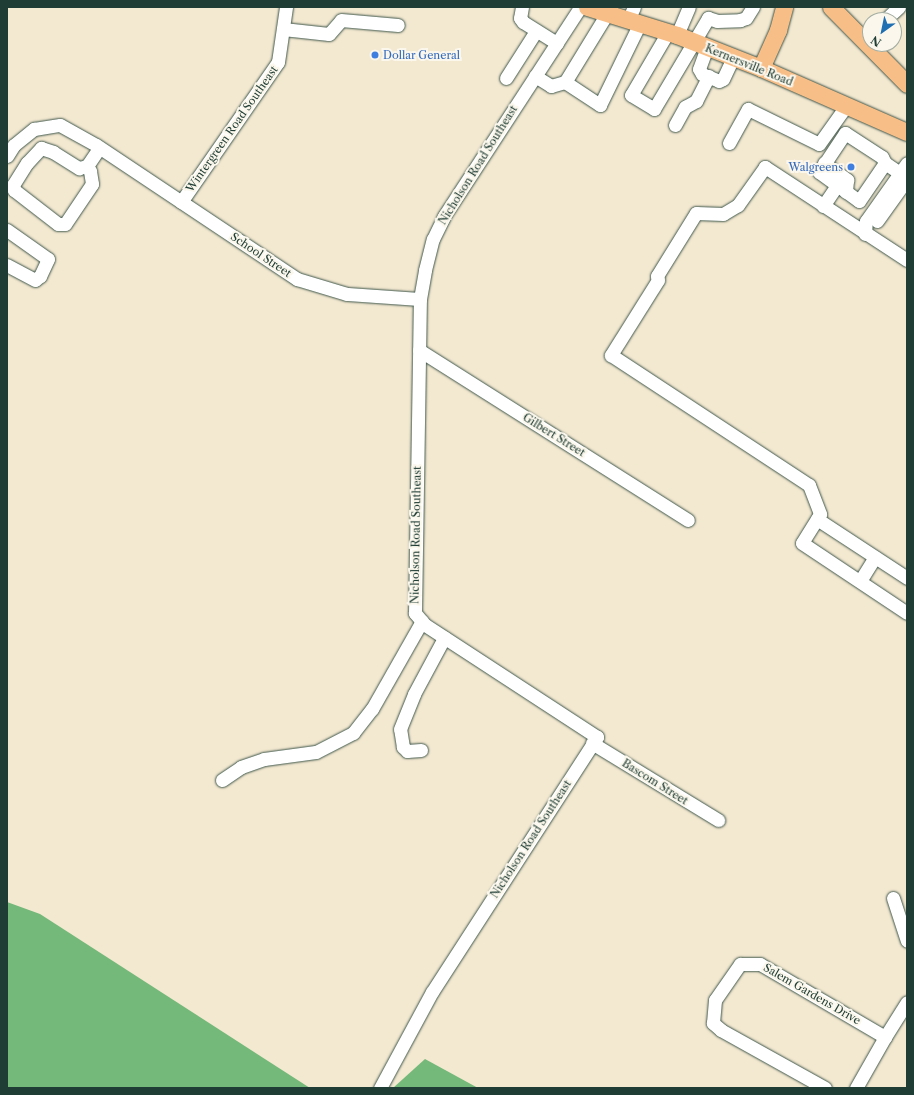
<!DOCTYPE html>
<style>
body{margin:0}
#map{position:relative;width:914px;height:1095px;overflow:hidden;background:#f3e8d0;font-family:"Libre Caslon Text",serif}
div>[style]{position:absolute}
.forest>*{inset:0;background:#74b87a}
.roads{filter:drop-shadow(0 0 1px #3f574b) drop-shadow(0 0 1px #3f574b)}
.minor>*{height:13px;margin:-6.5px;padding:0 6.5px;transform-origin:6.5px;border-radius:6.5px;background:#fff}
.major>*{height:17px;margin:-8.5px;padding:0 8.5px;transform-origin:8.5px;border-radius:8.5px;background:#f7be87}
.dots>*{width:11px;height:11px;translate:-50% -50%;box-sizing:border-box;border:2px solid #fbf7ec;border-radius:50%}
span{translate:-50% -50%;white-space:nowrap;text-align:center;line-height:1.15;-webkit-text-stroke:4px #fbf7ec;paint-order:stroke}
.shop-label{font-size:11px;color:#366cbe}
.left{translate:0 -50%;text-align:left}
.right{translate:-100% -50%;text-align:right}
.street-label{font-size:11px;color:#1f3d34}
.frame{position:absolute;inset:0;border:8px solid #1f3d34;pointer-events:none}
.north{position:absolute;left:862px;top:12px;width:40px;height:40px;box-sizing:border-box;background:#fbf7ec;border:1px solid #a3ada2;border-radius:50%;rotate:213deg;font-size:11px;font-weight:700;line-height:16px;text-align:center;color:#1f3d34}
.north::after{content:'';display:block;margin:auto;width:14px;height:18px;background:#1f6fb2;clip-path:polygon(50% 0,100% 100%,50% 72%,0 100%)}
</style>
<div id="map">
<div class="forest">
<i style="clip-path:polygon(7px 902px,40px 914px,310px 1088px,7px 1088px)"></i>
<i style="clip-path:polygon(425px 1059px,478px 1088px,393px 1088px)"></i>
</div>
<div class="roads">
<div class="minor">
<i style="left:522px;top:7px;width:11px;rotate:100deg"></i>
<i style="left:520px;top:18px;width:5px;rotate:53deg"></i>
<i style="left:523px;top:22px;width:40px;rotate:32deg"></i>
<i style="left:611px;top:7px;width:88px;rotate:121.5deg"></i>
<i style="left:565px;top:82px;width:42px;rotate:33.3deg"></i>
<i style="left:600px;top:105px;width:91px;rotate:-64deg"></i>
<i style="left:628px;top:20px;width:14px;rotate:-65deg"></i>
<i style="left:885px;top:20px;width:19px;rotate:-43deg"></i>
<i style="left:283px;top:29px;width:46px;rotate:6.2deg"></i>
<i style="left:329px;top:34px;width:18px;rotate:-49deg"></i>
<i style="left:341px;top:20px;width:57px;rotate:5deg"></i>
<i style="left:668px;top:32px;width:73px;rotate:120.4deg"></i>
<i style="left:631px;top:95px;width:27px;rotate:31deg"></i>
<i style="left:654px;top:109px;width:106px;rotate:-59.3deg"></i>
<i style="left:708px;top:18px;width:9px;rotate:18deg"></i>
<i style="left:717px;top:21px;width:23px;rotate:-2deg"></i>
<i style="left:740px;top:20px;width:6px;rotate:-18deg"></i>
<i style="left:746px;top:18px;width:13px;rotate:-58deg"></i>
<i style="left:677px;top:35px;width:30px;rotate:-67deg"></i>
<i style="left:707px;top:47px;width:23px;rotate:110deg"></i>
<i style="left:699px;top:69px;width:6px;rotate:59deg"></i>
<i style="left:702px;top:74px;width:18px;rotate:22deg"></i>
<i style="left:719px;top:81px;width:4px;rotate:-27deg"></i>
<i style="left:723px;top:79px;width:23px;rotate:-65deg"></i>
<i style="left:535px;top:76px;width:19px;rotate:32deg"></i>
<i style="left:551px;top:86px;width:15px;rotate:-16deg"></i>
<i style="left:506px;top:78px;width:56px;rotate:-57.4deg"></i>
<i style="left:675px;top:125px;width:21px;rotate:-61deg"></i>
<i style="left:685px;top:107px;width:13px;rotate:-29deg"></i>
<i style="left:696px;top:101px;width:28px;rotate:-63deg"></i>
<i style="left:729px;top:143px;width:39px;rotate:-61deg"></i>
<i style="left:748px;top:109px;width:79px;rotate:26.2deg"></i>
<i style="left:819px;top:144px;width:47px;rotate:-54.6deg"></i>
<i style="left:7px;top:156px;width:13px;rotate:-58deg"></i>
<i style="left:14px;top:145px;width:26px;rotate:-39deg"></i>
<i style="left:34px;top:129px;width:26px;rotate:-9deg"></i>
<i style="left:60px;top:125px;width:41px;rotate:29.1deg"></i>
<i style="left:96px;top:145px;width:242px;rotate:33.7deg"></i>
<i style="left:297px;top:279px;width:52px;rotate:16.7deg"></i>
<i style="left:347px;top:294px;width:73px;rotate:3.9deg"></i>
<i style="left:824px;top:163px;width:29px;rotate:36deg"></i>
<i style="left:847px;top:180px;width:12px;rotate:95deg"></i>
<i style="left:885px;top:163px;width:46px;rotate:124.4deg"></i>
<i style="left:859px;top:201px;width:49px;rotate:-144.1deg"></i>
<i style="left:819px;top:172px;width:47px;rotate:-56.3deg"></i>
<i style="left:845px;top:133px;width:44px;rotate:33deg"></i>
<i style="left:882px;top:157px;width:7px;rotate:63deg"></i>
<i style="left:885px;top:163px;width:18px;rotate:34deg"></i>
<i style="left:87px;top:166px;width:6px;rotate:59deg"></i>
<i style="left:90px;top:171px;width:13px;rotate:81deg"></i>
<i style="left:92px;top:184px;width:48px;rotate:124deg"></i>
<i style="left:65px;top:224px;width:7px;rotate:180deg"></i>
<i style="left:58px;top:224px;width:56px;rotate:-142.3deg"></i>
<i style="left:14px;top:190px;width:5px;rotate:-101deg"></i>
<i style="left:13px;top:185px;width:26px;rotate:-58deg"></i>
<i style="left:27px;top:163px;width:21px;rotate:-47deg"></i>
<i style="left:41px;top:148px;width:13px;rotate:18deg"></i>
<i style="left:53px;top:152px;width:31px;rotate:32deg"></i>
<i style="left:79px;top:168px;width:8px;rotate:-14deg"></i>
<i style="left:87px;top:166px;width:22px;rotate:-56deg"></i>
<i style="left:181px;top:202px;width:170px;rotate:-55.3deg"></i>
<i style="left:278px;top:62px;width:56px;rotate:-81.7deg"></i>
<i style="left:823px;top:206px;width:25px;rotate:-56deg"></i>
<i style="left:877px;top:221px;width:52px;rotate:-54.5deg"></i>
<i style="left:7px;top:230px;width:50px;rotate:35.3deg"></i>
<i style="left:48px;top:259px;width:19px;rotate:115deg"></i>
<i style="left:40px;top:276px;width:6px;rotate:141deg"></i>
<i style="left:35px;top:280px;width:32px;rotate:-152deg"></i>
<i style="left:865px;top:234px;width:13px;rotate:-86deg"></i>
<i style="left:866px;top:221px;width:71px;rotate:-54.7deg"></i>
<i style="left:907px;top:260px;width:170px;rotate:-146.8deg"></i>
<i style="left:765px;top:167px;width:47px;rotate:125.4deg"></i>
<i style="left:738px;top:205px;width:17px;rotate:149deg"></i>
<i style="left:723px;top:214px;width:27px;rotate:-178deg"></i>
<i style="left:696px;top:213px;width:74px;rotate:121.8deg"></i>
<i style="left:657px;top:276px;width:4px;rotate:76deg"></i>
<i style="left:658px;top:280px;width:89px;rotate:122.1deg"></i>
<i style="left:611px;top:355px;width:237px;rotate:33.3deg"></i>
<i style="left:809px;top:485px;width:31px;rotate:69deg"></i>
<i style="left:820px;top:514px;width:34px;rotate:122deg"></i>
<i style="left:802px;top:543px;width:126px;rotate:33.7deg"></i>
<i style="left:419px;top:350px;width:318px;rotate:32.3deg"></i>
<i style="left:817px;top:519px;width:108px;rotate:33.2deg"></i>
<i style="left:860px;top:581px;width:28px;rotate:-58deg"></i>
<i style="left:592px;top:743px;width:148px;rotate:31.4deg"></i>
<i style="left:421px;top:750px;width:14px;rotate:176deg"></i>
<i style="left:407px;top:751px;width:6px;rotate:-135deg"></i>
<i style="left:403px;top:747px;width:18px;rotate:-99deg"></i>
<i style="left:400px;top:729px;width:38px;rotate:-68deg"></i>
<i style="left:414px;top:694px;width:64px;rotate:-61.8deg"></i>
<i style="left:222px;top:780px;width:23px;rotate:-34deg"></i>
<i style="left:241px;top:767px;width:24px;rotate:-19deg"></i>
<i style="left:264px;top:759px;width:52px;rotate:-7.7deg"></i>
<i style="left:316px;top:752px;width:42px;rotate:-27.2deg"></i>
<i style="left:353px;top:733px;width:31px;rotate:-52deg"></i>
<i style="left:372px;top:709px;width:101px;rotate:-60.4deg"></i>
<i style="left:893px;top:898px;width:45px;rotate:72deg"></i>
<i style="left:885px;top:1037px;width:41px;rotate:-57.8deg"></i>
<i style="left:380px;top:1088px;width:109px;rotate:-61.6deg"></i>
<i style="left:432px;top:992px;width:304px;rotate:-57.1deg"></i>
<i style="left:597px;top:737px;width:205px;rotate:-146.9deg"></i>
<i style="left:425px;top:625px;width:16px;rotate:-130deg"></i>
<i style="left:415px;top:613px;width:314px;rotate:-89.1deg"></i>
<i style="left:420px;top:299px;width:29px;rotate:-80deg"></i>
<i style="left:425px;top:270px;width:32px;rotate:-76deg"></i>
<i style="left:433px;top:239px;width:25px;rotate:-64deg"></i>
<i style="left:444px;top:216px;width:249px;rotate:-56.9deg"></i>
<i style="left:825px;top:1088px;width:119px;rotate:-150.9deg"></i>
<i style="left:721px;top:1030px;width:11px;rotate:-139deg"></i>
<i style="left:713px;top:1023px;width:23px;rotate:-85deg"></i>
<i style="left:715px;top:1000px;width:44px;rotate:-55.2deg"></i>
<i style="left:740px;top:964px;width:20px"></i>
<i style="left:760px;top:964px;width:145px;rotate:30.3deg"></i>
<i style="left:885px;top:1037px;width:59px;rotate:119.6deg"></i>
</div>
<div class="major">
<i style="left:587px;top:7px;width:94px;rotate:17.3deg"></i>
<i style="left:677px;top:35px;width:90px;rotate:21.4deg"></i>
<i style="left:761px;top:68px;width:159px;rotate:23.7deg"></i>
<i style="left:831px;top:7px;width:108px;rotate:45.4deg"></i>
<i style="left:761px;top:68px;width:42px;rotate:-65.9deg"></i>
<i style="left:778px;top:30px;width:24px;rotate:-75deg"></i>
</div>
</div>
<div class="dots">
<i style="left:375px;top:55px;background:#3f7fe0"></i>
<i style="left:851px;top:167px;background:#3f7fe0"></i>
</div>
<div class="shop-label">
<span class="left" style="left:383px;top:55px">Dollar General</span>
<span class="right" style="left:843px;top:167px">Walgreens</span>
</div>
<div class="street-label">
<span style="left:749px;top:65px;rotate:22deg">Kernersville Road</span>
<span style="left:232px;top:129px;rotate:-55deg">Wintergreen Road Southeast</span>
<span style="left:478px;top:165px;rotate:-58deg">Nicholson Road Southeast</span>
<span style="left:261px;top:255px;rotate:34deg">School Street</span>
<span style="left:554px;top:435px;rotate:32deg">Gilbert Street</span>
<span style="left:416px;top:535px;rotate:-89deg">Nicholson Road Southeast</span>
<span style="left:655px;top:782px;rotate:32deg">Bascom Street</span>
<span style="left:531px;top:839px;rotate:-57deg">Nicholson Road Southeast</span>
<span style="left:812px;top:994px;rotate:30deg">Salem Gardens Drive</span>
</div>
<div class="frame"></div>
<div class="north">N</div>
</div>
